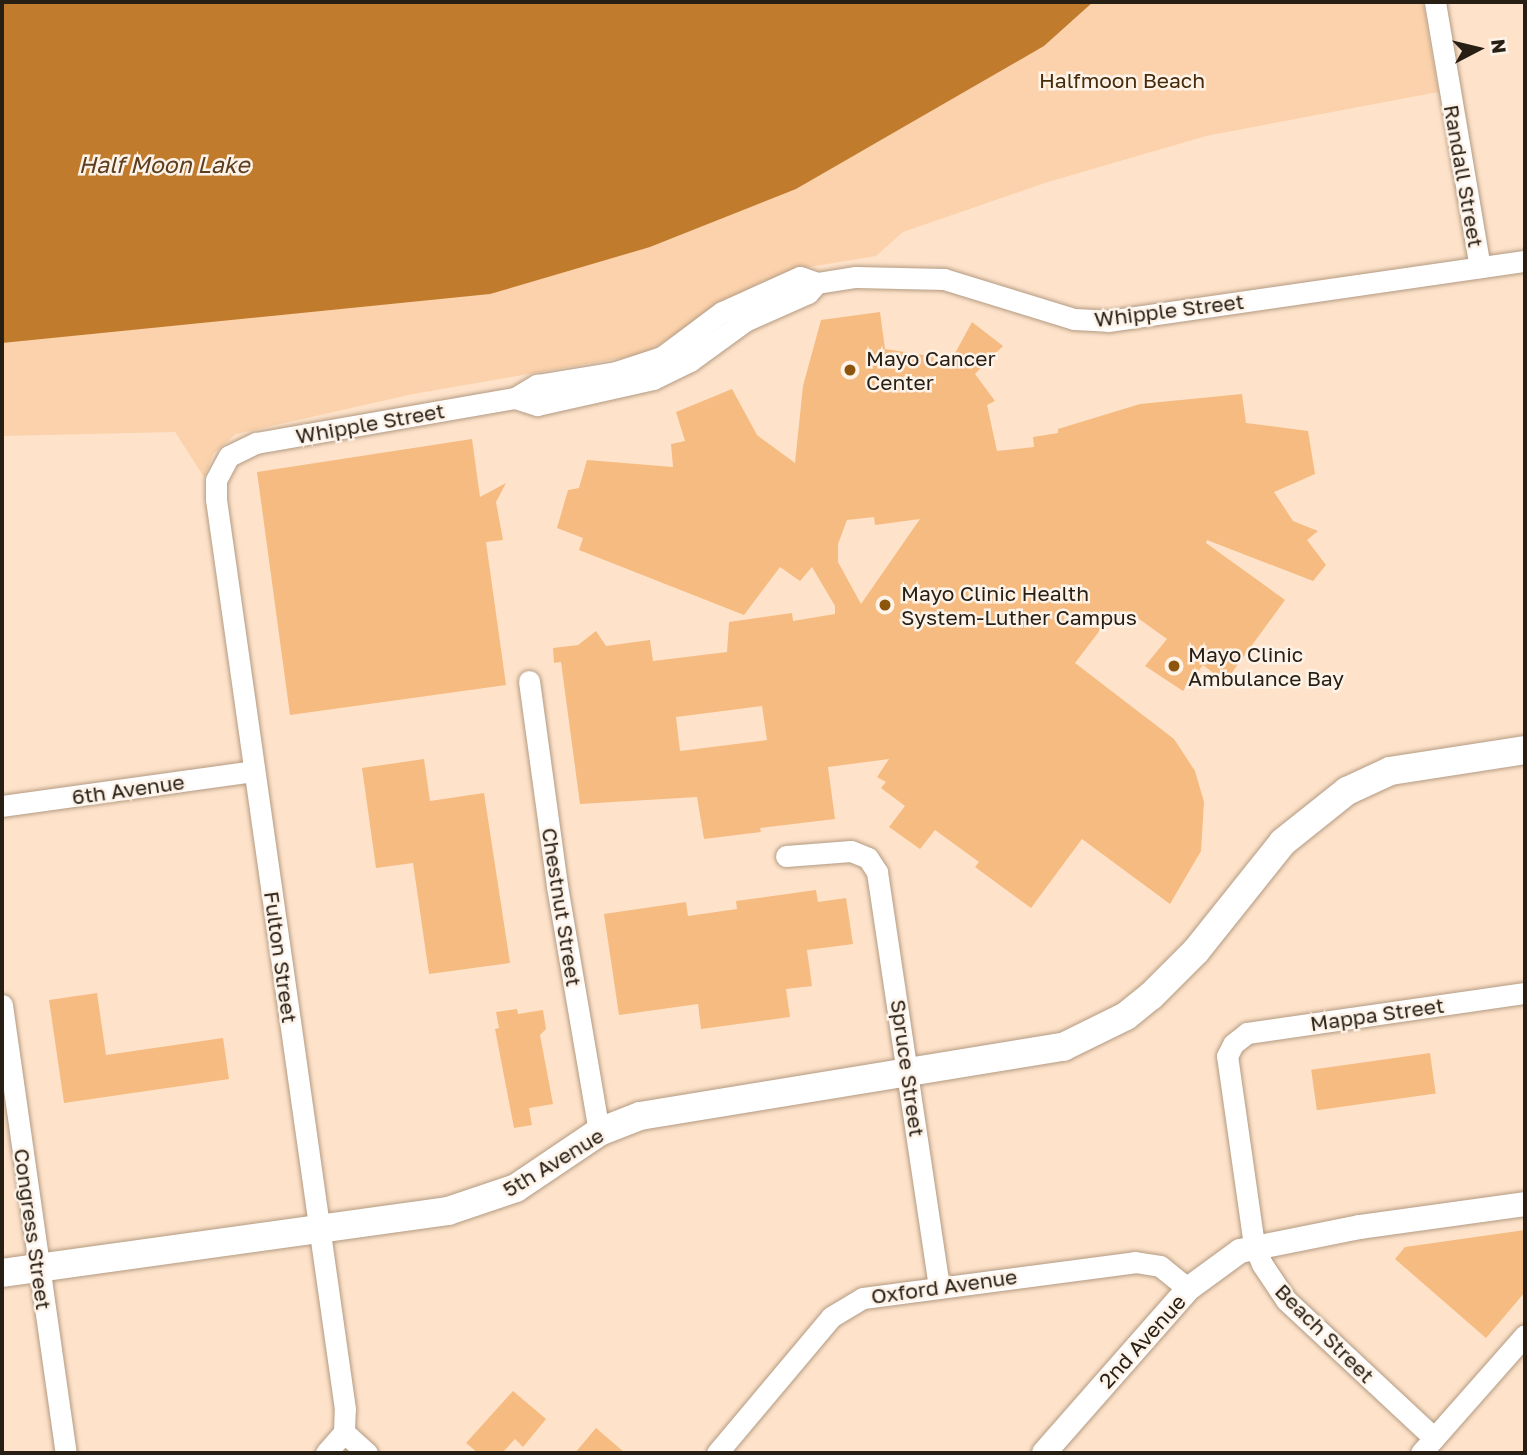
<!DOCTYPE html>
<style>
body{margin:0}
#map{position:relative;width:1527px;height:1455px;overflow:hidden;background:#fee3ca;font-family:"Golos Text",sans-serif}
div>[style]{position:absolute}
.green>*{inset:0;background:#fbd2ab}
.water>*{inset:0;background:#c07b2c}
.building>*{inset:0;background:#f5bb81;transform-origin:0 0}
.roads{filter:drop-shadow(0 0 2px #b39a82) drop-shadow(0 0 2px #b39a82)}
.minor>*{height:21px;margin:-10.5px;padding:0 10.5px;transform-origin:10.5px;border-radius:10.5px;background:#fff}
.tertiary>*{height:24px;margin:-12px;padding:0 12px;transform-origin:12px;border-radius:12px;background:#fff}
.secondary>*{height:28px;margin:-14px;padding:0 14px;transform-origin:14px;border-radius:14px;background:#fff}
.dots>*{width:19px;height:19px;translate:-50% -50%;box-sizing:border-box;border:4px solid #fef3e9;border-radius:50%}
span{translate:-50% -50%;white-space:nowrap;text-align:center;line-height:1.15;-webkit-text-stroke:5px #fef3e9;paint-order:stroke}
.park-label{font-size:21px;color:#482b0a}
.street-label{font-size:21px;color:#271e14}
.poi-label{font-size:21px;color:#271e14}
.left{translate:0 -50%;text-align:left}
.water-label{font-size:23px;color:#5c3e1e;font-style:italic}
.frame{position:absolute;inset:0;border:4px solid #271e14;pointer-events:none}
.north{position:absolute;left:1443px;top:14px;width:70px;height:70px;-webkit-text-stroke:5px #fef3e9;paint-order:stroke;rotate:83deg;font-size:19px;font-weight:700;line-height:28px;text-align:center;color:#271e14}
.north::after{content:'';display:block;margin:auto;width:24px;height:32px;background:#271e14;clip-path:polygon(50% 0,100% 100%,50% 72%,0 100%)}
</style>
<div id="map">
<div class="green">
<i style="clip-path:polygon(1093px 2px,1423px 2px,1438px 92px,1206px 136px,1048px 182px,903px 232px,876px 256px,791px 270px,757px 284px,644px 354px,413px 394px,236px 434px,214px 453px,204px 477px,175px 432px,2px 436px,2px 342px,650px 247px,796px 189px,1044px 46px)"></i>
</div>
<div class="water">
<i style="clip-path:polygon(2px 2px,1093px 2px,1044px 46px,796px 189px,650px 247px,490px 294px,2px 343px)"></i>
</div>
<div class="building">
<i style="clip-path:polygon(evenodd,880px 312px,885px 349px,943px 358px,946px 353px,953px 357px,972px 322px,1003px 346px,975px 374px,995px 401px,987px 405px,997px 451px,1034px 447px,1033px 437px,1058px 433px,1058px 429px,1140px 404px,1242px 394px,1246px 423px,1308px 431px,1315px 474px,1274px 492px,1293px 521px,1318px 531px,1307px 540px,1326px 565px,1313px 581px,1207px 540px,1206px 543px,1285px 600px,1225px 682px,1203px 665px,1183px 691px,1145px 666px,1167px 639px,1128px 611px,1118px 623px,1110px 617px,1075px 663px,1174px 739px,1195px 771px,1204px 802px,1201px 851px,1170px 904px,1082px 839px,1031px 908px,975px 867px,979px 862px,935px 830px,920px 849px,889px 827px,905px 806px,881px 788px,886px 782px,877px 777px,889px 759px,828px 767px,835px 819px,760px 828px,761px 832px,704px 839px,697px 797px,580px 804px,561px 662px,554px 663px,553px 648px,578px 645px,596px 631px,606px 646px,650px 640px,653px 661px,727px 652px,729px 622px,792px 613px,793px 621px,835px 614px,835px 606px,812px 567px,800px 581px,780px 567px,744px 615px,579px 550px,583px 538px,557px 528px,568px 490px,579px 488px,587px 460px,673px 467px,671px 444px,685px 441px,676px 412px,732px 389px,757px 435px,795px 463px,803px 386px,821px 320px,880px 312px,874px 517px,875px 525px,920px 519px,861px 604px,838px 562px,838px 544px,847px 520px,874px 517px,880px 312px,762px 706px,767px 740px,680px 751px,676px 717px,762px 706px)"></i>
<i style="clip-path:polygon(472px 439px,480px 497px,506px 483px,496px 502px,503px 540px,486px 542px,506px 685px,290px 715px,257px 472px)"></i>
<i style="clip-path:polygon(424px 759px,430px 801px,484px 793px,510px 963px,429px 974px,413px 863px,376px 868px,362px 768px)"></i>
<i style="clip-path:polygon(816px 890px,818px 902px,846px 898px,853px 944px,807px 950px,812px 986px,786px 989px,790px 1017px,701px 1029px,698px 1004px,619px 1015px,604px 914px,686px 902px,688px 916px,737px 909px,736px 901px)"></i>
<i style="clip-path:polygon(97px 993px,106px 1055px,223px 1038px,229px 1079px,64px 1103px,49px 1000px)"></i>
<i style="clip-path:polygon(517px 1009px,518px 1014px,543px 1010px,546px 1029px,540px 1035px,553px 1104px,529px 1108px,532px 1125px,514px 1128px,495px 1029px,499px 1028px,496px 1012px)"></i>
<i style="left:1430px;top:1053px;width:41px;height:120px;rotate:82deg"></i>
<i style="clip-path:polygon(1525px 1230px,1525px 1292px,1486px 1338px,1395px 1259px,1405px 1247px)"></i>
<i style="clip-path:polygon(513px 1391px,546px 1419px,523px 1447px,515px 1439px,502px 1453px,478px 1453px,466px 1443px)"></i>
<i style="clip-path:polygon(596px 1428px,625px 1453px,575px 1453px)"></i>
</div>
<div class="roads">
<div class="minor">
<i style="left:1435px;top:2px;width:269px;rotate:80.4deg"></i>
<i style="left:515px;top:398px;width:23px;rotate:18deg"></i>
<i style="left:537px;top:405px;width:119px;rotate:-12.6deg"></i>
<i style="left:653px;top:379px;width:41px;rotate:-25.9deg"></i>
<i style="left:690px;top:361px;width:68px;rotate:-36deg"></i>
<i style="left:745px;top:321px;width:69px;rotate:-24deg"></i>
<i style="left:808px;top:293px;width:13px;rotate:-48deg"></i>
<i style="left:529px;top:681px;width:207px;rotate:82.2deg"></i>
<i style="left:557px;top:886px;width:250px;rotate:80.3deg"></i>
<i style="left:2px;top:806px;width:254px;rotate:-7.9deg"></i>
<i style="left:786px;top:856px;width:65px;rotate:-4.4deg"></i>
<i style="left:851px;top:851px;width:18px;rotate:22deg"></i>
<i style="left:868px;top:858px;width:17px;rotate:57deg"></i>
<i style="left:877px;top:872px;width:420px;rotate:81.5deg"></i>
<i style="left:2px;top:1005px;width:453px;rotate:81.9deg"></i>
<i style="left:1434px;top:1438px;width:202px;rotate:-137deg"></i>
<i style="left:1286px;top:1300px;width:43px;rotate:-123.7deg"></i>
<i style="left:1262px;top:1264px;width:21px;rotate:-113deg"></i>
<i style="left:1254px;top:1245px;width:191px;rotate:-98.1deg"></i>
<i style="left:1227px;top:1056px;width:13px;rotate:-63deg"></i>
<i style="left:1233px;top:1044px;width:18px;rotate:-38deg"></i>
<i style="left:1247px;top:1033px;width:281px;rotate:-8.2deg"></i>
<i style="left:326px;top:1453px;width:28px;rotate:-49deg"></i>
<i style="left:367px;top:1453px;width:31px;rotate:-138deg"></i>
<i style="left:344px;top:1432px;width:23px;rotate:-88deg"></i>
<i style="left:345px;top:1409px;width:919px;rotate:-98.07deg"></i>
<i style="left:216px;top:499px;width:19px;rotate:-90deg"></i>
<i style="left:216px;top:480px;width:27px;rotate:-62deg"></i>
<i style="left:229px;top:456px;width:30px;rotate:-26deg"></i>
<i style="left:256px;top:443px;width:263px;rotate:-9.9deg"></i>
<i style="left:515px;top:398px;width:26px;rotate:-31deg"></i>
<i style="left:537px;top:385px;width:80px;rotate:-9.3deg"></i>
<i style="left:616px;top:372px;width:48px;rotate:-18.1deg"></i>
<i style="left:662px;top:357px;width:75px;rotate:-36.9deg"></i>
<i style="left:722px;top:312px;width:85px;rotate:-24.2deg"></i>
<i style="left:800px;top:277px;width:18px;rotate:19deg"></i>
<i style="left:817px;top:283px;width:39px;rotate:-9deg"></i>
<i style="left:856px;top:277px;width:88px;rotate:1.3deg"></i>
<i style="left:944px;top:279px;width:136px;rotate:17.1deg"></i>
<i style="left:1074px;top:319px;width:34px;rotate:3deg"></i>
<i style="left:1108px;top:321px;width:421px;rotate:-8.2deg"></i>
<i style="left:717px;top:1453px;width:177px;rotate:-50deg"></i>
<i style="left:831px;top:1317px;width:37px;rotate:-31deg"></i>
<i style="left:863px;top:1298px;width:274px;rotate:-7.5deg"></i>
<i style="left:1135px;top:1262px;width:25px;rotate:9deg"></i>
<i style="left:1160px;top:1266px;width:36px;rotate:39deg"></i>
<i style="left:1421px;top:1453px;width:157px;rotate:-48.6deg"></i>
</div>
<div class="tertiary">
<i style="left:1044px;top:1453px;width:218px;rotate:-48.7deg"></i>
<i style="left:1188px;top:1289px;width:64px;rotate:-36.2deg"></i>
<i style="left:1240px;top:1251px;width:122px;rotate:-11.3deg"></i>
<i style="left:1360px;top:1227px;width:167px;rotate:-7.9deg"></i>
</div>
<div class="secondary">
<i style="left:2px;top:1273px;width:450px;rotate:-7.9deg"></i>
<i style="left:448px;top:1211px;width:72px;rotate:-18.7deg"></i>
<i style="left:516px;top:1188px;width:100px;rotate:-34deg"></i>
<i style="left:599px;top:1132px;width:44px;rotate:-21.3deg"></i>
<i style="left:640px;top:1116px;width:429px;rotate:-9.3deg"></i>
<i style="left:1063px;top:1047px;width:70px;rotate:-26.2deg"></i>
<i style="left:1126px;top:1016px;width:32px;rotate:-39deg"></i>
<i style="left:1151px;top:996px;width:64px;rotate:-45deg"></i>
<i style="left:1196px;top:951px;width:139px;rotate:-51.4deg"></i>
<i style="left:1283px;top:842px;width:82px;rotate:-38.6deg"></i>
<i style="left:1347px;top:791px;width:47px;rotate:-24.9deg"></i>
<i style="left:1390px;top:771px;width:137px;rotate:-8.8deg"></i>
</div>
</div>
<div class="dots">
<i style="left:850px;top:370px;background:#8d550c"></i>
<i style="left:885px;top:605px;background:#8d550c"></i>
<i style="left:1174px;top:666px;background:#8d550c"></i>
</div>
<div class="park-label">
<span style="left:1122px;top:80px">Halfmoon Beach</span>
</div>
<div class="street-label">
<span style="left:1464px;top:176px;rotate:80deg">Randall Street</span>
<span style="left:1169px;top:310px;rotate:-7deg">Whipple Street</span>
<span style="left:370px;top:423px;rotate:-10deg">Whipple Street</span>
<span style="left:128px;top:789px;rotate:-8deg">6th Avenue</span>
<span style="left:562px;top:907px;rotate:81deg">Chestnut Street</span>
<span style="left:281px;top:957px;rotate:82deg">Fulton Street</span>
<span style="left:1377px;top:1014px;rotate:-8deg">Mappa Street</span>
<span style="left:908px;top:1068px;rotate:82deg">Spruce Street</span>
<span style="left:553px;top:1162px;rotate:-31deg">5th Avenue</span>
<span style="left:33px;top:1229px;rotate:82deg">Congress Street</span>
<span style="left:944px;top:1286px;rotate:-8deg">Oxford Avenue</span>
<span style="left:1325px;top:1333px;rotate:45deg">Beach Street</span>
<span style="left:1142px;top:1341px;rotate:-48deg">2nd Avenue</span>
</div>
<div class="poi-label">
<span class="left" style="left:866px;top:370px">Mayo Cancer<br>Center</span>
<span class="left" style="left:901px;top:605px">Mayo Clinic Health<br>System-Luther Campus</span>
<span class="left" style="left:1188px;top:666px">Mayo Clinic<br>Ambulance Bay</span>
</div>
<div class="water-label">
<span style="left:164px;top:164px">Half Moon Lake</span>
</div>
<div class="frame"></div>
<div class="north">N</div>
</div>
